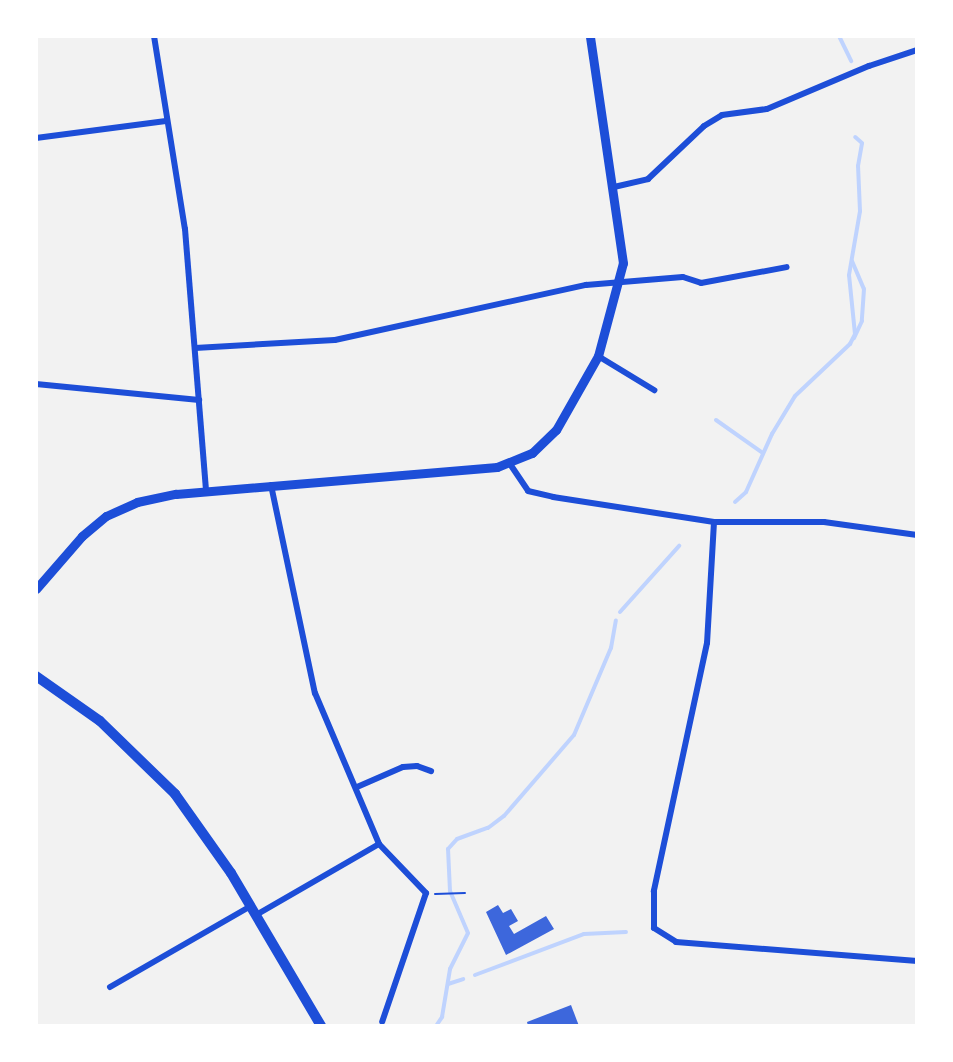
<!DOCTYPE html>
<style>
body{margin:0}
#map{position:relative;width:953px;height:1062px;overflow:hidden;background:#f2f2f2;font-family:"IBM Plex Sans",sans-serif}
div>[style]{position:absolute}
.stream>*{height:4px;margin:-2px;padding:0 2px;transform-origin:2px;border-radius:2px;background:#bfd3fe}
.building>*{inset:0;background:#3d67dc}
.path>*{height:2px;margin:-1px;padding:0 1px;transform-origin:1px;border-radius:1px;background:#1d4ed8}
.minor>*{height:6px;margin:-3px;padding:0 3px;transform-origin:3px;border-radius:3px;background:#1d4ed8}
.tertiary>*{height:9px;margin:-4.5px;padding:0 4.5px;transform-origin:4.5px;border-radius:4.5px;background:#1d4ed8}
.primary>*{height:10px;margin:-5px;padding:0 5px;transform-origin:5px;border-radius:5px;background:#1d4ed8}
span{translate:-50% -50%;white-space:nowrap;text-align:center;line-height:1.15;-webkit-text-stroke:5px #fff;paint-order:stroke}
.frame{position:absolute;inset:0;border:38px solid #fff;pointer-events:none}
</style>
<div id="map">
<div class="stream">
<i style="left:839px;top:36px;width:28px;rotate:64deg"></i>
<i style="left:852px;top:261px;width:30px;rotate:67deg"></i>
<i style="left:864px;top:289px;width:32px;rotate:94deg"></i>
<i style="left:862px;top:321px;width:19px;rotate:115deg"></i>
<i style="left:716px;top:420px;width:57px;rotate:35.1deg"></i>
<i style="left:735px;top:502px;width:15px;rotate:-42deg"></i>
<i style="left:746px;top:492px;width:64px;rotate:-65.9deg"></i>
<i style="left:772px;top:434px;width:44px;rotate:-58.8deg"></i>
<i style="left:795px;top:396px;width:76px;rotate:-43.4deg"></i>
<i style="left:850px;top:344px;width:11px;rotate:-63deg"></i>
<i style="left:855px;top:334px;width:59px;rotate:-95.8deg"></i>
<i style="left:849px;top:275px;width:65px;rotate:-80.2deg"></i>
<i style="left:860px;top:211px;width:45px;rotate:-92.5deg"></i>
<i style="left:858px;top:166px;width:23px;rotate:-80deg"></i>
<i style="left:862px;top:143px;width:9px;rotate:-139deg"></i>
<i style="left:620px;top:612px;width:89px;rotate:-48.2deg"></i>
<i style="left:475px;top:975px;width:116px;rotate:-20.6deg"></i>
<i style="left:584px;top:934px;width:42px;rotate:-2.7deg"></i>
<i style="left:448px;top:984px;width:16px;rotate:-18deg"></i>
<i style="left:436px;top:1026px;width:11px;rotate:-56deg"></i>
<i style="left:442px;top:1017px;width:49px;rotate:-80.5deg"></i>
<i style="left:450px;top:969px;width:40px;rotate:-63.4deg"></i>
<i style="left:468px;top:933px;width:46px;rotate:-113.2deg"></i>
<i style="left:450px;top:891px;width:42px;rotate:-92.7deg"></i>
<i style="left:448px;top:849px;width:13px;rotate:-48deg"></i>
<i style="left:457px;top:839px;width:33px;rotate:-20deg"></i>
<i style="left:488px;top:828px;width:20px;rotate:-37deg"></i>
<i style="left:504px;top:816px;width:107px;rotate:-49.2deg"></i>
<i style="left:574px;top:735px;width:95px;rotate:-67deg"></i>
<i style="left:611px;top:648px;width:28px;rotate:-80deg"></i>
</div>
<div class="building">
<i style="clip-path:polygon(498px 905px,503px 913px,511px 909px,518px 921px,509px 926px,514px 934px,546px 916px,554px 929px,506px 955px,486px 912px)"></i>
<i style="clip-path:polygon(571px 1005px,579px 1026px,528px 1026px,527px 1022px)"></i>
</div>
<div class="path">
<i style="left:435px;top:894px;width:30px;rotate:-2deg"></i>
</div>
<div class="minor">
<i style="left:154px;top:36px;width:195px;rotate:80.9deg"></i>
<i style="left:185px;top:229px;width:263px;rotate:85.4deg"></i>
<i style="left:36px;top:138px;width:131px;rotate:-7.5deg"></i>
<i style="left:614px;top:187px;width:35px;rotate:-13deg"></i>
<i style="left:648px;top:179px;width:77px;rotate:-43.4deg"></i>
<i style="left:704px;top:126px;width:21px;rotate:-31deg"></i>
<i style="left:722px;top:115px;width:45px;rotate:-7.6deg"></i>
<i style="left:767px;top:109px;width:111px;rotate:-22.9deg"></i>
<i style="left:869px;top:66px;width:51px;rotate:-18.4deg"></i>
<i style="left:195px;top:348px;width:140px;rotate:-3.3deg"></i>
<i style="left:335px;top:340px;width:257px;rotate:-12.4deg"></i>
<i style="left:586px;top:285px;width:97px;rotate:-4.7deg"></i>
<i style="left:683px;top:277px;width:19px;rotate:18deg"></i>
<i style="left:701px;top:283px;width:87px;rotate:-10.5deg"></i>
<i style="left:598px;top:356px;width:66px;rotate:31.3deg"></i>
<i style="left:36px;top:384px;width:164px;rotate:5.6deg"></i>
<i style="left:510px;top:464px;width:32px;rotate:56deg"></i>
<i style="left:528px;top:491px;width:26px;rotate:13deg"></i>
<i style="left:553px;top:497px;width:163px;rotate:8.8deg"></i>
<i style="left:714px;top:522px;width:110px"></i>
<i style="left:824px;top:522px;width:94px;rotate:8deg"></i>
<i style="left:271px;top:485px;width:213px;rotate:78.1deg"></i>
<i style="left:315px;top:693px;width:164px;rotate:67deg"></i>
<i style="left:379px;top:844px;width:68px;rotate:46.2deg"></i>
<i style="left:426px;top:893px;width:136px;rotate:108.8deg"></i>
<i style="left:714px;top:522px;width:121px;rotate:93.3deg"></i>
<i style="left:707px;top:643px;width:254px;rotate:102.1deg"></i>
<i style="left:654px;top:891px;width:37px;rotate:90deg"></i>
<i style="left:654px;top:928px;width:26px;rotate:32deg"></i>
<i style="left:676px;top:942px;width:242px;rotate:4.5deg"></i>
<i style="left:357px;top:787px;width:50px;rotate:-23.5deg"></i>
<i style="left:403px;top:767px;width:14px;rotate:-4deg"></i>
<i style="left:417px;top:766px;width:15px;rotate:20deg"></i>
<i style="left:256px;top:915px;width:142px;rotate:-30deg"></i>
<i style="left:110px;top:987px;width:163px;rotate:-29.9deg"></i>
</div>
<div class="tertiary">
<i style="left:36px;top:589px;width:70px;rotate:-49deg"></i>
<i style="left:82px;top:536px;width:31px;rotate:-40deg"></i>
<i style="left:106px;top:516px;width:34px;rotate:-24deg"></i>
<i style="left:137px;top:502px;width:40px;rotate:-12deg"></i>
<i style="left:176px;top:494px;width:322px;rotate:-4.8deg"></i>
<i style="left:497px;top:467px;width:38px;rotate:-22deg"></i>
<i style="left:532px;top:453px;width:33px;rotate:-44deg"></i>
<i style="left:556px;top:430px;width:85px;rotate:-60.4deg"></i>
<i style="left:598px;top:356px;width:96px;rotate:-75deg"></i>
<i style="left:623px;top:263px;width:229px;rotate:-98.3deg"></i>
</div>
<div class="primary">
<i style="left:36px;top:676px;width:78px;rotate:35.1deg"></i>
<i style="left:100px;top:721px;width:105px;rotate:44.2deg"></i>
<i style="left:175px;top:794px;width:97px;rotate:54.7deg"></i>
<i style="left:231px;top:873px;width:178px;rotate:59.5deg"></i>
</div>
<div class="frame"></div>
</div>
